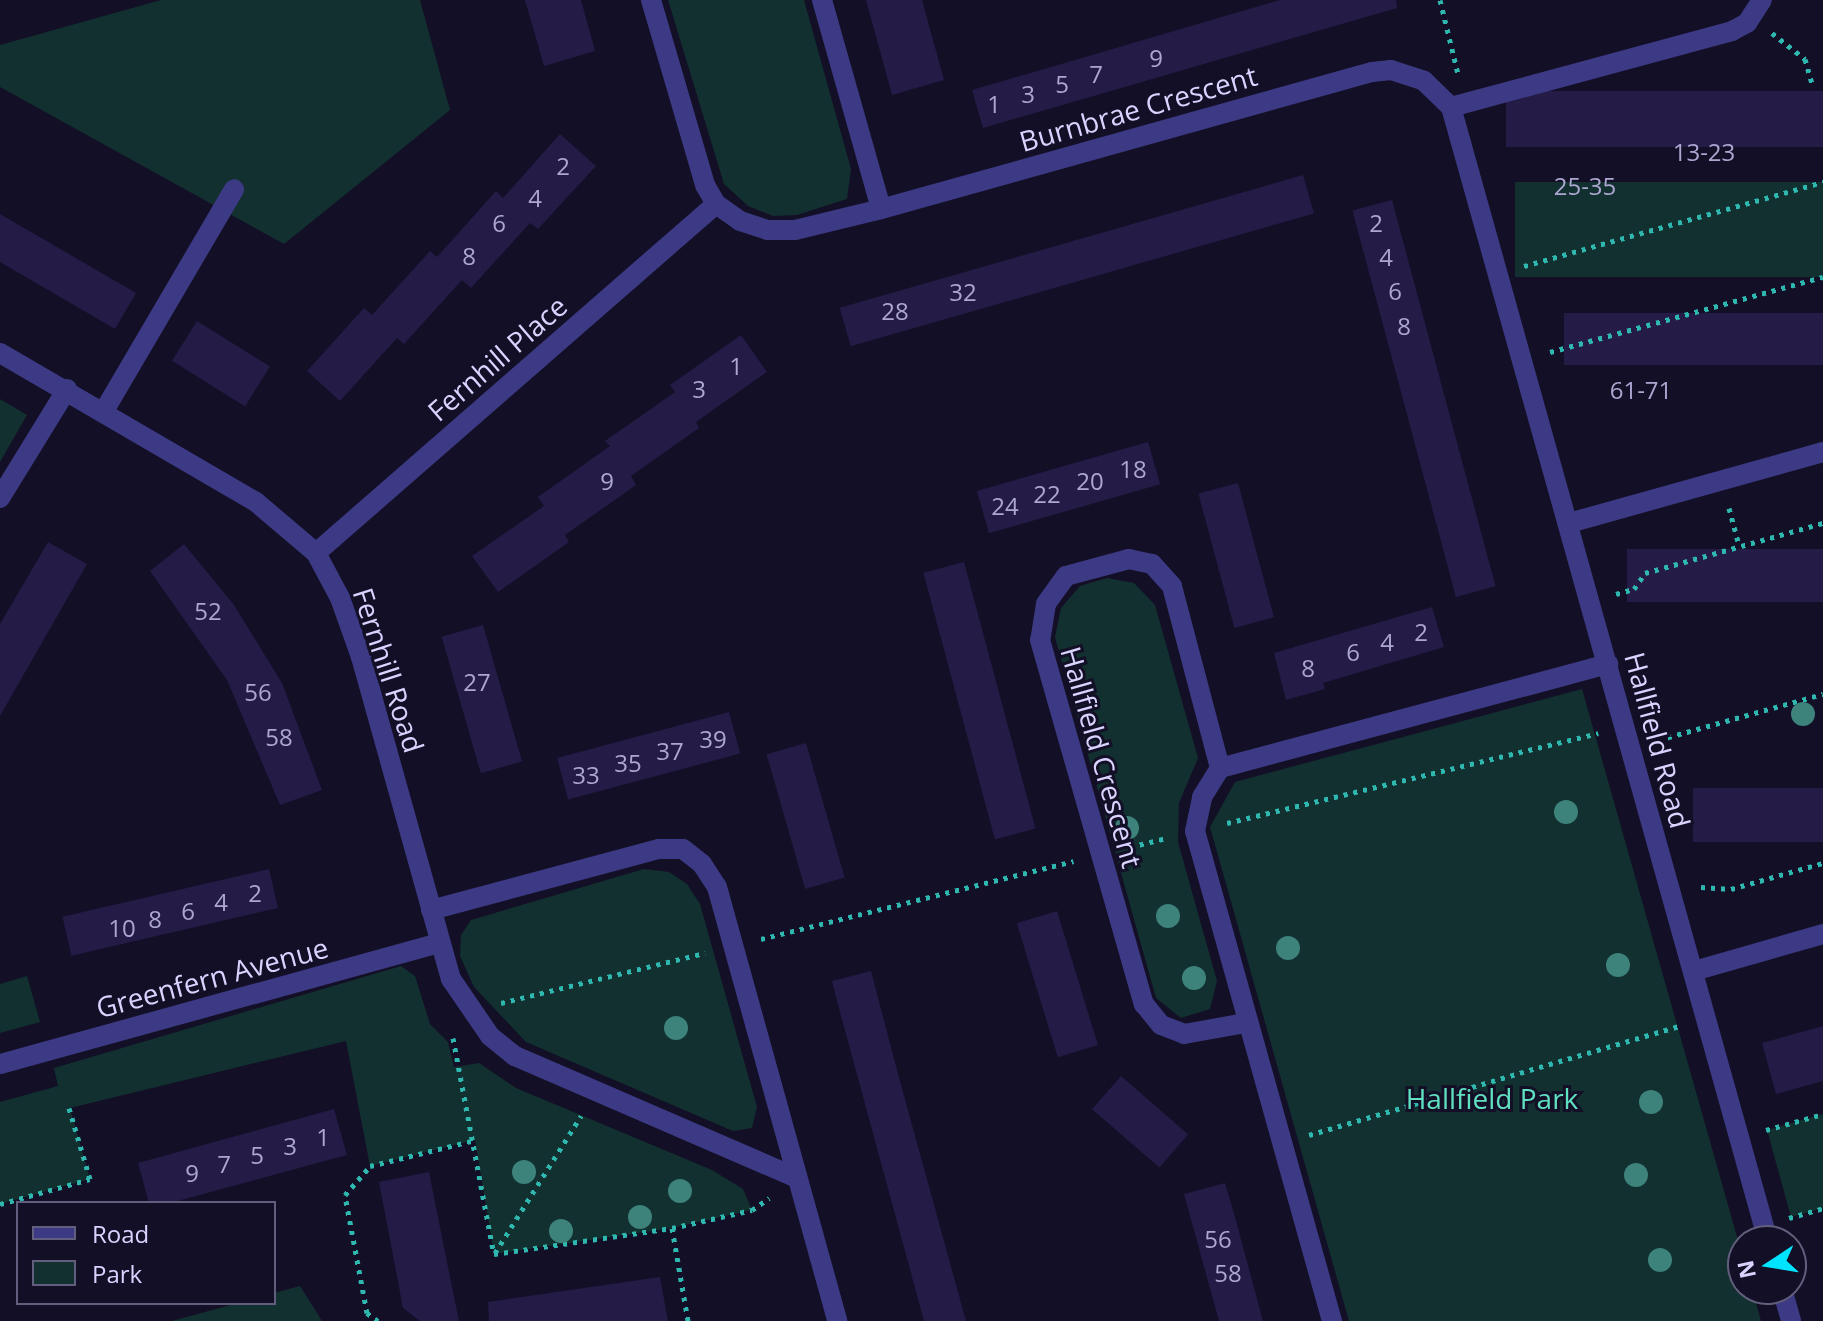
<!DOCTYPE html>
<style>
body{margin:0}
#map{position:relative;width:1823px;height:1321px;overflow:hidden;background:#130f26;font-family:"Open Sans",sans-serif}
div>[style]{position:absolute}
.green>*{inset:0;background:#12302f;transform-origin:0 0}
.building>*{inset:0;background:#241b47;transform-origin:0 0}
.path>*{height:5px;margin-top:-2.5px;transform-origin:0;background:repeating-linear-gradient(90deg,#2fb8b0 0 4px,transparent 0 10px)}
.service>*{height:20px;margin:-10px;padding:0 10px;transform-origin:10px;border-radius:10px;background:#3d3a85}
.minor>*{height:20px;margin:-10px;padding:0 10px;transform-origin:10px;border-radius:10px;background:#3d3a85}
.trees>*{width:24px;height:24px;margin:-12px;border-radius:50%;background:#3d827b}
span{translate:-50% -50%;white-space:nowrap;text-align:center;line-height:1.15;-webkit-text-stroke:6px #130f26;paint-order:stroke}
.number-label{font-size:24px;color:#aca6d1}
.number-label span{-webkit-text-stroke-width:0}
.street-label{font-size:28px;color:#d9d4ff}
.park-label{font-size:28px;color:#5fe0c0}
.legend{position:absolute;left:16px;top:1201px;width:260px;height:104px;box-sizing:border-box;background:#130f26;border:2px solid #625e7d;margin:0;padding:10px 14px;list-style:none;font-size:24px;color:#d9d4ff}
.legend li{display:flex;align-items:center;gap:16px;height:40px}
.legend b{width:40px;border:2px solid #625e7d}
.north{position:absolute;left:1727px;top:1225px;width:80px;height:80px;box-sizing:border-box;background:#130f26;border:2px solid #625e7d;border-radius:50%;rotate:258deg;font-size:22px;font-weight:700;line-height:32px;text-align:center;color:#d9d4ff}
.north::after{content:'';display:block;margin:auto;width:28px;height:36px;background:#00e5ff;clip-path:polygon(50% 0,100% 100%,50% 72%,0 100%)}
</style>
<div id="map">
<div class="green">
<i style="clip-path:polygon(161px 0,420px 0,450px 110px,284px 244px,0 87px,0 45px)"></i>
<i style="clip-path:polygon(668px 0,804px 0,851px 169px,847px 199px,797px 215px,773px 216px,748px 206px,724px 184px)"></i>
<i style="left:1823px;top:182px;width:95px;height:308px;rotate:90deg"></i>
<i style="clip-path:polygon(0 399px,27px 415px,0 462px)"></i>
<i style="clip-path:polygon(1107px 578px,1134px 583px,1155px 605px,1198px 758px,1179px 803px,1178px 842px,1217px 981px,1210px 1009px,1181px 1018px,1156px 998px,1055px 637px,1061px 608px,1080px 586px)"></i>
<i style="clip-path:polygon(1582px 689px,1743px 1258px,1743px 1289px,1752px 1289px,1761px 1321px,1349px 1321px,1210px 827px,1235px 782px)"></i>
<i style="clip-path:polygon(644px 869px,669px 872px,687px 884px,700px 904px,757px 1107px,752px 1128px,733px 1131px,526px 1042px,474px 987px,460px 956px,461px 935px,471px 920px)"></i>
<i style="clip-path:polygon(401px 966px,415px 976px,430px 1024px,448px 1042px,454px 1067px,479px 1063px,516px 1088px,712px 1170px,743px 1189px,752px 1210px,672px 1228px,494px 1254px,475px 1140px,370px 1166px,346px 1041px,70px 1108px,90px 1179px,0 1204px,0 1102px,58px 1086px,54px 1068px)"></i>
<i style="clip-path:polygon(27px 976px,40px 1022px,0 1033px,0 984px)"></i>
<i style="clip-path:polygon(1823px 1114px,1823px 1208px,1791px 1217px,1767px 1130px)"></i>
<i style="clip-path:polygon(300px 1286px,322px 1321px,172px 1321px,238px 1303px,274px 1303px,274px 1293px)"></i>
</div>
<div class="building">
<i style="clip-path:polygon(525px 0,581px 0,595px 51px,544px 66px)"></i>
<i style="clip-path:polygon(866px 0,922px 0,944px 80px,892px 95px)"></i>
<i style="clip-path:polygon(1280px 0,1396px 0,1397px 8px,983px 128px,972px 90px)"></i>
<i style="left:1823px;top:91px;width:56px;height:317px;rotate:90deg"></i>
<i style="clip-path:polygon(560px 134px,596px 166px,538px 229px,530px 223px,471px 288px,462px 280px,404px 344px,397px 338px,340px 401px,307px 371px,364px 308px,372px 315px,430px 251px,437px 257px,496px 191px,503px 198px)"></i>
<i style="left:1303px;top:175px;width:40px;height:482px;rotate:74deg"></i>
<i style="left:1392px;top:200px;width:400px;height:41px;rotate:75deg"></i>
<i style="clip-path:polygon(0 214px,136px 293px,115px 329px,0 262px)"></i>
<i style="left:1823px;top:313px;width:52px;height:259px;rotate:90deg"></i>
<i style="left:197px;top:321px;width:86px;height:47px;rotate:32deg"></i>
<i style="clip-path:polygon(741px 335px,767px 372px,696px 422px,699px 428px,631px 476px,636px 485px,565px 535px,569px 542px,498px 592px,472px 556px,544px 506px,538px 497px,610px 446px,605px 441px,675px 392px,670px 385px)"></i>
<i style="left:1148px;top:442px;width:44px;height:178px;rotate:74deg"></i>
<i style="left:1238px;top:483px;width:139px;height:41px;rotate:75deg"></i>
<i style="clip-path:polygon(48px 542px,87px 564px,0 716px,0 624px)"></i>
<i style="clip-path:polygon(184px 544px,234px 605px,282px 683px,322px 790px,280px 805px,227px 680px,150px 571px)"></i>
<i style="left:1823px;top:549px;width:53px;height:196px;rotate:90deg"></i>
<i style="left:964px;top:562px;width:276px;height:42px;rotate:75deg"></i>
<i style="clip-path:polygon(1432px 607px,1444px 647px,1323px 683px,1325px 689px,1286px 700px,1274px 653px)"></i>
<i style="left:483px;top:625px;width:142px;height:43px;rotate:74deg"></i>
<i style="left:729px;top:712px;width:43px;height:178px;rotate:75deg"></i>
<i style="left:806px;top:743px;width:140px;height:41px;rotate:74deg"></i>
<i style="left:1823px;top:788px;width:54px;height:130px;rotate:90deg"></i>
<i style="left:269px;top:869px;width:40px;height:212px;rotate:77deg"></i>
<i style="left:1057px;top:911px;width:140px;height:42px;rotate:73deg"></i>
<i style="clip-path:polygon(871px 971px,898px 1074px,966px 1321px,924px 1321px,837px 1001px,832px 981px)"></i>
<i style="clip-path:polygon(1823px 1026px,1823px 1081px,1776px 1094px,1762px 1043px)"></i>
<i style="left:1121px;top:1076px;width:89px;height:44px;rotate:41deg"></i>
<i style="clip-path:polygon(334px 1109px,347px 1155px,170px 1203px,149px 1203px,138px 1163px)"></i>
<i style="clip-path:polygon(429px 1172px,449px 1272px,459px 1321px,420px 1321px,403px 1308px,379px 1182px)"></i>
<i style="clip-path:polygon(1225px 1183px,1235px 1217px,1263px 1321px,1219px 1321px,1184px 1194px)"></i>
<i style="clip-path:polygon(660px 1277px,668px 1321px,489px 1321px,488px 1302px)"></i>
</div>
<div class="path">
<i style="left:1440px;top:0;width:76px;rotate:76.3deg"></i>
<i style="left:1772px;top:33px;width:42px;rotate:38.2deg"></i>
<i style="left:1805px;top:59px;width:29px;rotate:74deg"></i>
<i style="left:1524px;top:266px;width:311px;rotate:-15.7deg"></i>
<i style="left:1550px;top:352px;width:283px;rotate:-15.4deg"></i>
<i style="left:1729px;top:508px;width:39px;rotate:75deg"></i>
<i style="left:1616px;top:594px;width:19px;rotate:-16deg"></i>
<i style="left:1634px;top:589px;width:19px;rotate:-55deg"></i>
<i style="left:1645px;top:573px;width:185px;rotate:-15.7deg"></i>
<i style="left:1658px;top:740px;width:171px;rotate:-15.6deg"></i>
<i style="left:1227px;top:823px;width:382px;rotate:-13.6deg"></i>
<i style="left:1130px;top:847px;width:38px;rotate:-14deg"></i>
<i style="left:1701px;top:887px;width:30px;rotate:4deg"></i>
<i style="left:1731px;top:889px;width:96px;rotate:-15.8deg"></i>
<i style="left:761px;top:939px;width:322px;rotate:-14deg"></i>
<i style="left:501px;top:1003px;width:210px;rotate:-13.8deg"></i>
<i style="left:453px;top:1038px;width:220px;rotate:79.3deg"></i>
<i style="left:494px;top:1254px;width:180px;rotate:-8.3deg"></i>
<i style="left:672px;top:1228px;width:82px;rotate:-12.7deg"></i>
<i style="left:752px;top:1210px;width:21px;rotate:-35deg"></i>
<i style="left:1766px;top:1130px;width:59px;rotate:-15.7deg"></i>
<i style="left:1309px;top:1135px;width:386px;rotate:-16.4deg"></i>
<i style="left:0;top:1204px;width:93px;rotate:-15.5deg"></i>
<i style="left:90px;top:1179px;width:74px;rotate:-106.5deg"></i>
<i style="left:1789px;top:1218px;width:35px;rotate:-16deg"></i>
<i style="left:672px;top:1228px;width:94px;rotate:80.2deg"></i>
<i style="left:495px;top:1253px;width:162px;rotate:-57.9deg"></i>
<i style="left:378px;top:1321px;width:14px;rotate:-144deg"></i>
<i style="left:367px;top:1313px;width:120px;rotate:-100.6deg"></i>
<i style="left:345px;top:1195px;width:38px;rotate:-49deg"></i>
<i style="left:370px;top:1166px;width:108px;rotate:-13.9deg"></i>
</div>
<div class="service">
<i style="left:104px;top:411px;width:257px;rotate:-59.6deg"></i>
</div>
<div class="minor">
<i style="left:651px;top:0;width:193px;rotate:73.7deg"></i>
<i style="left:705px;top:185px;width:22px;rotate:60deg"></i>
<i style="left:716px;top:204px;width:29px;rotate:35deg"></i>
<i style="left:740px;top:221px;width:29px;rotate:18deg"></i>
<i style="left:768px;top:230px;width:27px"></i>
<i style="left:795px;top:230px;width:89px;rotate:-13.7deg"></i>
<i style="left:881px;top:209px;width:510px;rotate:-15.59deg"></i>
<i style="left:1372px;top:72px;width:19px;rotate:-6deg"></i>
<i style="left:1391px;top:70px;width:35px;rotate:18deg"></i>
<i style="left:1424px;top:81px;width:37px;rotate:44deg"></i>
<i style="left:1451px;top:107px;width:291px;rotate:-15.1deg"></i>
<i style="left:1732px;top:31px;width:17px;rotate:-28deg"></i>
<i style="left:1747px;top:23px;width:27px;rotate:-57deg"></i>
<i style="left:822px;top:0;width:217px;rotate:74.2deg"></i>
<i style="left:1451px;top:107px;width:1177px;rotate:74.38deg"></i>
<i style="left:0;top:353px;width:296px;rotate:30.2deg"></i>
<i style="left:256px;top:502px;width:79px;rotate:40.4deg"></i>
<i style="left:316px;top:553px;width:51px;rotate:61.9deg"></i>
<i style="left:340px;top:598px;width:63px;rotate:70.4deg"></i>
<i style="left:361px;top:657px;width:334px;rotate:74.4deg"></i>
<i style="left:451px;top:979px;width:69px;rotate:55.6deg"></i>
<i style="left:490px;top:1036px;width:32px;rotate:39deg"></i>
<i style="left:515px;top:1056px;width:307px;rotate:23.4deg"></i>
<i style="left:0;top:498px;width:128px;rotate:-58.4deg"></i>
<i style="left:1569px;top:523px;width:264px;rotate:-15.6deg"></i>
<i style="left:316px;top:553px;width:531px;rotate:-41.1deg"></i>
<i style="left:1220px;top:768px;width:188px;rotate:-104.8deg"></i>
<i style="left:1172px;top:586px;width:30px;rotate:-132deg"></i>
<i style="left:1152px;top:564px;width:24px;rotate:-168deg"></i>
<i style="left:1129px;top:559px;width:65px;rotate:164.9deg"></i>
<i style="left:1066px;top:576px;width:34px;rotate:126deg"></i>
<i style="left:1046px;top:604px;width:36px;rotate:99deg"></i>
<i style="left:1040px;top:640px;width:379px;rotate:74.1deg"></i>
<i style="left:1144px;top:1004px;width:27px;rotate:51deg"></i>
<i style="left:1161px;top:1025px;width:25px;rotate:21deg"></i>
<i style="left:1184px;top:1034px;width:63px;rotate:-10.1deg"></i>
<i style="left:431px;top:910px;width:236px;rotate:-15deg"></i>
<i style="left:659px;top:849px;width:24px"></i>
<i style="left:683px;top:849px;width:24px;rotate:38deg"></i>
<i style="left:702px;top:864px;width:27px;rotate:57deg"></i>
<i style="left:717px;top:887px;width:450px;rotate:74.5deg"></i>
<i style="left:1694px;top:971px;width:134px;rotate:-16deg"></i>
<i style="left:0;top:1064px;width:456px;rotate:-15.4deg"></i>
<i style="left:1782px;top:1289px;width:33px;rotate:74deg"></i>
<i style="left:1332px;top:1321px;width:509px;rotate:-105.62deg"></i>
<i style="left:1195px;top:831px;width:35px;rotate:-78deg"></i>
<i style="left:1202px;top:797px;width:34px;rotate:-58deg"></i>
<i style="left:1220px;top:768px;width:402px;rotate:-15deg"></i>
</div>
<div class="trees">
<i style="left:1803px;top:714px"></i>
<i style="left:1566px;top:812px"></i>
<i style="left:1127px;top:828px"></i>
<i style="left:1168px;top:916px"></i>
<i style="left:1288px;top:948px"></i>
<i style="left:1618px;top:965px"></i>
<i style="left:1194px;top:978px"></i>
<i style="left:676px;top:1028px"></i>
<i style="left:1651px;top:1102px"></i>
<i style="left:524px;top:1172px"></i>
<i style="left:1636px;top:1175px"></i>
<i style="left:680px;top:1191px"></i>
<i style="left:640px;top:1217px"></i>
<i style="left:561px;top:1231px"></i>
<i style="left:1660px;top:1260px"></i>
</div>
<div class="number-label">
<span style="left:1156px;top:58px">9</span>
<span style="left:1096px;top:74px">7</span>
<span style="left:1062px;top:84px">5</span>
<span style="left:1028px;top:94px">3</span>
<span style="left:994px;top:104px">1</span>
<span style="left:1704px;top:152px">13-23</span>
<span style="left:563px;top:166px">2</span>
<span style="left:1585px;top:186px">25-35</span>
<span style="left:535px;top:198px">4</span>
<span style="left:499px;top:223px">6</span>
<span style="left:1376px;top:223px">2</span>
<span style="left:469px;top:256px">8</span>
<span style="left:1386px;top:257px">4</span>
<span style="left:1395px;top:291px">6</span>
<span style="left:963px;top:292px">32</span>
<span style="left:895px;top:311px">28</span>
<span style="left:1404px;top:326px">8</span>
<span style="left:736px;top:366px">1</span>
<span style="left:699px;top:389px">3</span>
<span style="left:1641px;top:390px">61-71</span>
<span style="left:1133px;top:469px">18</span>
<span style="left:607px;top:481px">9</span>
<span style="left:1090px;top:481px">20</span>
<span style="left:1047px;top:494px">22</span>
<span style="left:1005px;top:506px">24</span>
<span style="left:208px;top:611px">52</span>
<span style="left:1421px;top:632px">2</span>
<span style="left:1387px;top:642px">4</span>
<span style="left:1353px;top:652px">6</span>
<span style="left:1308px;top:668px">8</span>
<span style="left:477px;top:682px">27</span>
<span style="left:258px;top:692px">56</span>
<span style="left:279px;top:737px">58</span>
<span style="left:713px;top:739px">39</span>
<span style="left:670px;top:751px">37</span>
<span style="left:628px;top:763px">35</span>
<span style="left:586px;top:775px">33</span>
<span style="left:255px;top:893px">2</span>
<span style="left:221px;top:902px">4</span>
<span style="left:188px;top:911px">6</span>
<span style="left:155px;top:919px">8</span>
<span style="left:122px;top:928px">10</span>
<span style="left:323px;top:1137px">1</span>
<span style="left:290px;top:1146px">3</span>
<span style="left:257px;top:1155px">5</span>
<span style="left:224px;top:1164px">7</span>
<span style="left:192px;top:1173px">9</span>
<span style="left:1218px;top:1239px">56</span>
<span style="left:1228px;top:1273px">58</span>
</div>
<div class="street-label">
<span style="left:1138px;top:108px;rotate:-16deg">Burnbrae Crescent</span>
<span style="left:497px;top:358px;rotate:-41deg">Fernhill Place</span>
<span style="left:389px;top:670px;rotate:72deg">Fernhill Road</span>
<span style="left:1658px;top:740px;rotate:75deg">Hallfield Road</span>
<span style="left:1102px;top:757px;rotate:74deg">Hallfield Crescent</span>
<span style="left:212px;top:977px;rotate:-15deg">Greenfern Avenue</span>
</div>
<div class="park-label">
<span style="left:1492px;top:1098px">Hallfield Park</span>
</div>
<ul class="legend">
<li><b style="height:10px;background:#3d3a85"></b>Road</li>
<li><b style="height:22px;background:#12302f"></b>Park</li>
</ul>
<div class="north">N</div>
</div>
